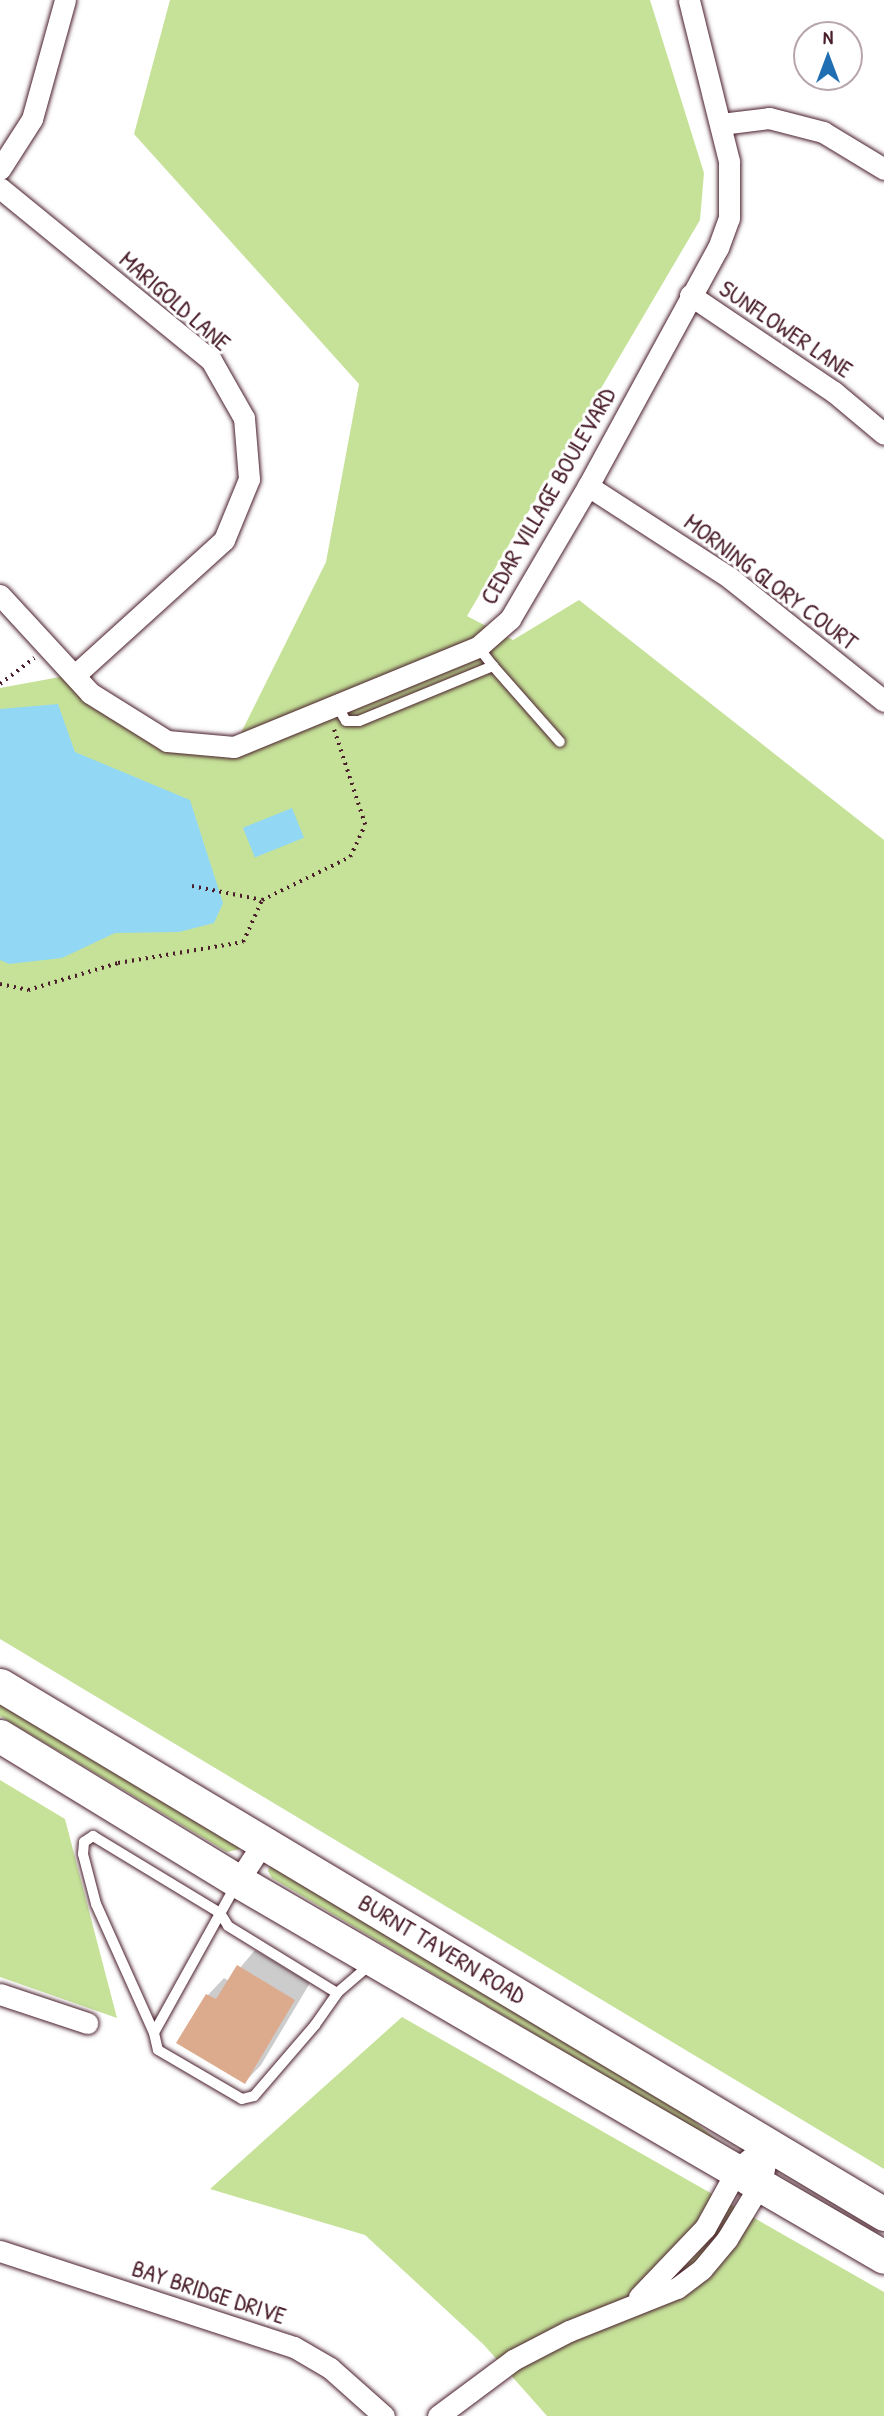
<!DOCTYPE html>
<style>
body{margin:0}
#map{position:relative;width:884px;height:2416px;overflow:hidden;background:#fff;font-family:"Patrick Hand",sans-serif}
div>[style]{position:absolute}
.green>*{inset:0;background:#c6e299}
.water>*{inset:0;background:#92d8f4;transform-origin:0 0}
.shadow>*{inset:0;background:#0003}
.building>*{inset:0;background:#dcab8e}
.path>*{height:3.5px;margin-top:-1.75px;transform-origin:0;background:repeating-linear-gradient(90deg,#4a1f2b 0 2px,transparent 0 7px)}
.roads{filter:drop-shadow(0 0 2px #4a1f2b) drop-shadow(0 0 2px #4a1f2b)}
.service>*{height:10px;margin:-5px;padding:0 5px;transform-origin:5px;border-radius:5px;background:#fff}
.minor>*{height:21px;margin:-10.5px;padding:0 10.5px;transform-origin:10.5px;border-radius:10.5px;background:#fff}
.primary>*{height:33px;margin:-16.5px;padding:0 16.5px;transform-origin:16.5px;border-radius:16.5px;background:#fff}
span{translate:-50% -50%;white-space:nowrap;text-align:center;line-height:1.15;-webkit-text-stroke:6px #fff;paint-order:stroke}
.street-label{font-size:24px;color:#4a1f2b}
.north{position:absolute;left:793px;top:21px;width:70px;height:70px;box-sizing:border-box;background:#fff;border:2px solid #b7a5aa;border-radius:50%;rotate:0deg;font-size:19px;font-weight:700;line-height:28px;text-align:center;color:#4a1f2b}
.north::after{content:'';display:block;margin:auto;width:24px;height:32px;background:#1f6fb2;clip-path:polygon(50% 0,100% 100%,50% 72%,0 100%)}
</style>
<div id="map">
<div class="green">
<i style="clip-path:polygon(170px 0,650px 0,704px 173px,700px 220px,467px 616px,513px 640px,579px 600px,884px 840px,884px 2169px,0 1639px,0 688px,76px 674px,167px 741px,234px 747px,326px 562px,359px 384px,134px 134px)"></i>
<i style="clip-path:polygon(0 1695px,241px 1847px,240px 1849px,227px 1852px,0 1716px)"></i>
<i style="clip-path:polygon(0 1780px,65px 1819px,117px 2018px,0 1977px)"></i>
<i style="clip-path:polygon(271px 1864px,652px 2085px,726px 2148px,272px 1878px,268px 1871px)"></i>
<i style="clip-path:polygon(402px 2017px,884px 2292px,884px 2416px,547px 2416px,484px 2345px,365px 2235px,210px 2189px)"></i>
</div>
<div class="water">
<i style="clip-path:polygon(58px 704px,75px 752px,190px 800px,223px 903px,214px 923px,179px 932px,115px 933px,62px 958px,9px 964px,0 960px,0 709px)"></i>
<i style="left:292px;top:808px;width:32px;height:53px;rotate:68deg"></i>
</div>
<div class="shadow">
<i style="clip-path:polygon(255px 1950px,310px 1983px,261px 2065px,245px 2082px,179px 2043px,208px 1995px,224px 1978px,229px 1981px)"></i>
</div>
<div class="building">
<i style="clip-path:polygon(237px 1965px,295px 2000px,245px 2084px,176px 2043px,206px 1994px,216px 1999px)"></i>
</div>
<div class="path">
<i style="left:0;top:684px;width:43px;rotate:-37.4deg"></i>
<i style="left:192px;top:886px;width:71px;rotate:11.3deg"></i>
<i style="left:0;top:984px;width:29px;rotate:12deg"></i>
<i style="left:28px;top:990px;width:94px;rotate:-16.7deg"></i>
<i style="left:118px;top:963px;width:127px;rotate:-9.5deg"></i>
<i style="left:243px;top:942px;width:46px;rotate:-65.7deg"></i>
<i style="left:262px;top:900px;width:98px;rotate:-26deg"></i>
<i style="left:350px;top:857px;width:35px;rotate:-65deg"></i>
<i style="left:365px;top:825px;width:100px;rotate:-108.1deg"></i>
</div>
<div class="roads">
<div class="service">
<i style="left:493px;top:666px;width:101px;rotate:48.6deg"></i>
<i style="left:337px;top:706px;width:17px;rotate:59deg"></i>
<i style="left:346px;top:721px;width:13px"></i>
<i style="left:359px;top:721px;width:145px;rotate:-22.3deg"></i>
<i style="left:493px;top:666px;width:24px;rotate:-128deg"></i>
<i style="left:237px;top:1883px;width:171px;rotate:119deg"></i>
<i style="left:154px;top:2033px;width:17px;rotate:77deg"></i>
<i style="left:158px;top:2050px;width:97px;rotate:30.3deg"></i>
<i style="left:242px;top:2099px;width:12px;rotate:-14deg"></i>
<i style="left:254px;top:2096px;width:94px;rotate:-49.3deg"></i>
<i style="left:315px;top:2025px;width:39px;rotate:-55deg"></i>
<i style="left:337px;top:1993px;width:46px;rotate:-40.6deg"></i>
<i style="left:154px;top:2033px;width:141px;rotate:-114.2deg"></i>
<i style="left:96px;top:1904px;width:52px;rotate:-104.6deg"></i>
<i style="left:83px;top:1854px;width:12px;rotate:-85deg"></i>
<i style="left:84px;top:1842px;width:11px;rotate:-34deg"></i>
<i style="left:93px;top:1836px;width:149px;rotate:31.2deg"></i>
<i style="left:220px;top:1913px;width:15px;rotate:58deg"></i>
<i style="left:228px;top:1926px;width:128px;rotate:31.6deg"></i>
</div>
<div class="minor">
<i style="left:721px;top:124px;width:48px;rotate:-7.1deg"></i>
<i style="left:769px;top:118px;width:56px;rotate:14.5deg"></i>
<i style="left:823px;top:132px;width:71px;rotate:31.2deg"></i>
<i style="left:0;top:169px;width:59px;rotate:-57.4deg"></i>
<i style="left:32px;top:119px;width:123px;rotate:-74.5deg"></i>
<i style="left:0;top:188px;width:272px;rotate:39.2deg"></i>
<i style="left:211px;top:360px;width:67px;rotate:60.4deg"></i>
<i style="left:244px;top:418px;width:61px;rotate:85.3deg"></i>
<i style="left:249px;top:479px;width:66px;rotate:112.3deg"></i>
<i style="left:224px;top:540px;width:200px;rotate:137.8deg"></i>
<i style="left:690px;top:295px;width:174px;rotate:34deg"></i>
<i style="left:834px;top:392px;width:65px;rotate:40deg"></i>
<i style="left:588px;top:486px;width:169px;rotate:32.9deg"></i>
<i style="left:730px;top:578px;width:197px;rotate:38.6deg"></i>
<i style="left:0;top:595px;width:133px;rotate:47.4deg"></i>
<i style="left:90px;top:693px;width:91px;rotate:31.9deg"></i>
<i style="left:167px;top:741px;width:67px;rotate:5.1deg"></i>
<i style="left:234px;top:747px;width:264px;rotate:-22.3deg"></i>
<i style="left:478px;top:647px;width:43px;rotate:-41.2deg"></i>
<i style="left:510px;top:619px;width:154px;rotate:-59.6deg"></i>
<i style="left:588px;top:486px;width:271px;rotate:-61.4deg"></i>
<i style="left:718px;top:248px;width:32px;rotate:-70deg"></i>
<i style="left:729px;top:218px;width:57px;rotate:-90deg"></i>
<i style="left:729px;top:161px;width:166px;rotate:-104deg"></i>
<i style="left:238px;top:1881px;width:45px;rotate:-56.7deg"></i>
<i style="left:0;top:1994px;width:92px;rotate:18.4deg"></i>
<i style="left:0;top:2251px;width:309px;rotate:18.1deg"></i>
<i style="left:294px;top:2347px;width:42px;rotate:30.3deg"></i>
<i style="left:330px;top:2368px;width:72px;rotate:41.6deg"></i>
<i style="left:639px;top:2297px;width:95px;rotate:-46.3deg"></i>
<i style="left:705px;top:2228px;width:68px;rotate:-61.2deg"></i>
<i style="left:738px;top:2168px;width:39px;rotate:-38deg"></i>
<i style="left:438px;top:2416px;width:94px;rotate:-36.7deg"></i>
<i style="left:513px;top:2360px;width:63px;rotate:-27.4deg"></i>
<i style="left:569px;top:2331px;width:116px;rotate:-21.7deg"></i>
<i style="left:677px;top:2288px;width:31px;rotate:-37deg"></i>
<i style="left:702px;top:2269px;width:39px;rotate:-50deg"></i>
<i style="left:727px;top:2239px;width:66px;rotate:-58.7deg"></i>
<i style="left:761px;top:2183px;width:40px;rotate:-78deg"></i>
</div>
<div class="primary">
<i style="left:0;top:1685px;width:1030px;rotate:30.9deg"></i>
<i style="left:0;top:1736px;width:279px;rotate:31.4deg"></i>
<i style="left:238px;top:1881px;width:747px;rotate:30.2deg"></i>
</div>
</div>
<div class="street-label">
<span style="left:175px;top:301px;rotate:41deg">MARIGOLD LANE</span>
<span style="left:786px;top:329px;rotate:34deg">SUNFLOWER LANE</span>
<span style="left:548px;top:496px;rotate:-60deg">CEDAR VILLAGE BOULEVARD</span>
<span style="left:771px;top:582px;rotate:37deg">MORNING GLORY COURT</span>
<span style="left:442px;top:1949px;rotate:31deg">BURNT TAVERN ROAD</span>
<span style="left:209px;top:2292px;rotate:18deg">BAY BRIDGE DRIVE</span>
</div>
<div class="north">N</div>
</div>
